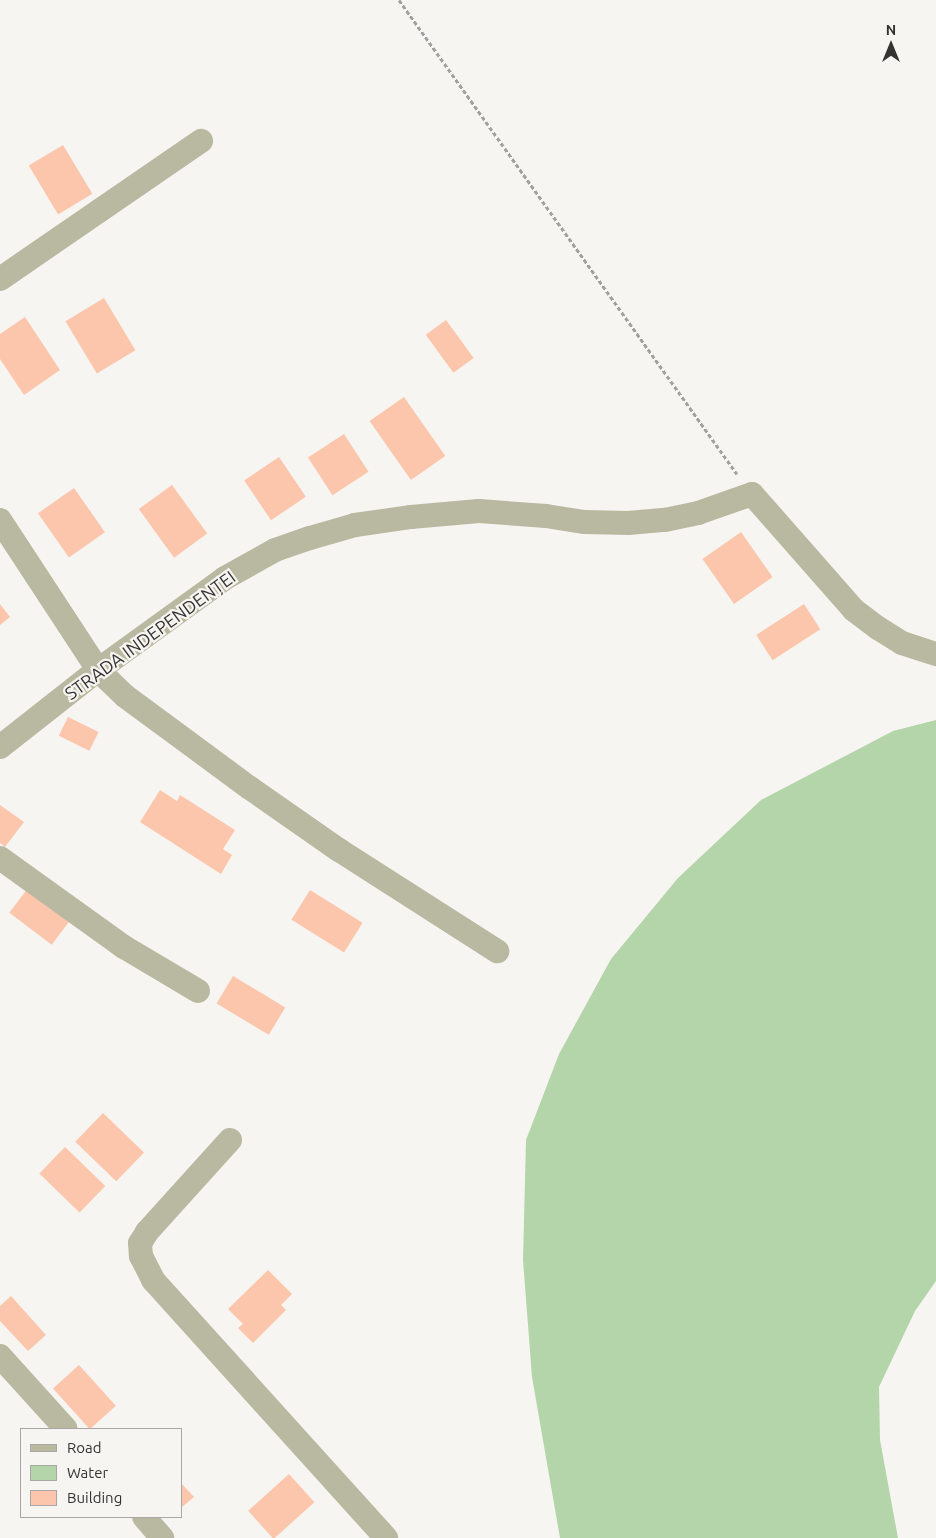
<!DOCTYPE html>
<meta charset="utf-8">
<style>
body{margin:0}
#map{position:relative;width:936px;height:1538px;overflow:hidden;background:#f7f5f1;font-family:Ubuntu,sans-serif}
div>[style]{position:absolute}
.water>*{inset:0;background:#b4d5a9}
.building>*{inset:0;background:#fbc6ab;transform-origin:0 0}
.path>*{height:3px;margin-top:-1.5px;transform-origin:0;background:repeating-linear-gradient(90deg,#a2a09e 0 4px,transparent 0 6.5px)}
.street>*{height:24px;margin:-12px;padding:0 12px;transform-origin:12px;border-radius:12px;background:#b9b9a2}
span{translate:-50% -50%;white-space:nowrap;text-align:center;line-height:1.15;-webkit-text-stroke:4.5px #f7f5f1;paint-order:stroke}
.street-label{font-size:18px;color:#343332}
.legend{position:absolute;left:20px;top:1428px;width:162px;height:90px;box-sizing:border-box;background:#f7f5f1;border:1px solid #a9a7a5;margin:0;padding:6px 9px;list-style:none;font-size:15px;color:#343332}
.legend li{display:flex;align-items:center;gap:10px;height:25px}
.legend b{width:25px;border:1px solid #a9a7a5}
.north{position:absolute;left:866px;top:20px;width:50px;height:50px;-webkit-text-stroke:4px #f7f5f1;paint-order:stroke;rotate:0deg;font-size:14px;font-weight:700;line-height:20px;text-align:center;color:#343332}
.north::after{content:'';display:block;margin:auto;width:18px;height:22px;background:#343332;clip-path:polygon(50% 0,100% 100%,50% 72%,0 100%)}
</style>
<div id="map">
<div class="water">
<i style="clip-path:polygon(936px 720px,936px 1281px,915px 1311px,879px 1387px,880px 1440px,898px 1538px,560px 1538px,532px 1377px,523px 1260px,526px 1140px,559px 1054px,611px 959px,678px 878px,761px 800px,893px 731px)"></i>
</div>
<div class="building">
<i style="left:63px;top:145px;width:57px;height:40px;rotate:59deg"></i>
<i style="left:104px;top:298px;width:61px;height:45px;rotate:59deg"></i>
<i style="clip-path:polygon(25px 317px,60px 370px,24px 395px,0 359px,0 334px)"></i>
<i style="left:446px;top:320px;width:47px;height:25px;rotate:54deg"></i>
<i style="left:404px;top:397px;width:72px;height:42px;rotate:55deg"></i>
<i style="left:344px;top:434px;width:45px;height:43px;rotate:57deg"></i>
<i style="left:279px;top:457px;width:48px;height:42px;rotate:56deg"></i>
<i style="left:172px;top:485px;width:60px;height:41px;rotate:54deg"></i>
<i style="left:74px;top:488px;width:54px;height:44px;rotate:55deg"></i>
<i style="left:741px;top:532px;width:55px;height:47px;rotate:55deg"></i>
<i style="clip-path:polygon(0 604px,10px 617px,0 625px)"></i>
<i style="left:804px;top:604px;width:30px;height:57px;rotate:57deg"></i>
<i style="left:68px;top:717px;width:34px;height:21px;rotate:26deg"></i>
<i style="clip-path:polygon(160px 790px,177px 801px,180px 795px,235px 830px,223px 849px,232px 855px,221px 874px,140px 822px)"></i>
<i style="clip-path:polygon(0 805px,24px 822px,5px 847px,0 843px)"></i>
<i style="left:28px;top:888px;width:53px;height:31px;rotate:37deg"></i>
<i style="left:310px;top:890px;width:62px;height:35px;rotate:32deg"></i>
<i style="left:233px;top:976px;width:61px;height:32px;rotate:31deg"></i>
<i style="left:103px;top:1113px;width:57px;height:40px;rotate:44deg"></i>
<i style="left:65px;top:1147px;width:56px;height:37px;rotate:44deg"></i>
<i style="clip-path:polygon(268px 1270px,292px 1294px,281px 1305px,286px 1310px,253px 1343px,238px 1328px,243px 1324px,228px 1309px)"></i>
<i style="clip-path:polygon(11px 1296px,46px 1335px,28px 1351px,0 1321px,0 1306px)"></i>
<i style="left:79px;top:1365px;width:55px;height:35px;rotate:48deg"></i>
<i style="left:289px;top:1474px;width:38px;height:55px;rotate:48deg"></i>
<i style="clip-path:polygon(181px 1483px,194px 1497px,181px 1508px)"></i>
</div>
<div class="path">
<i style="left:399px;top:0;width:582px;rotate:54.51deg"></i>
</div>
<div class="street">
<i style="left:0;top:279px;width:244px;rotate:-34.5deg"></i>
<i style="left:0;top:520px;width:179px;rotate:56.8deg"></i>
<i style="left:98px;top:670px;width:37px;rotate:44deg"></i>
<i style="left:125px;top:696px;width:155px;rotate:36.4deg"></i>
<i style="left:250px;top:788px;width:108px;rotate:34.9deg"></i>
<i style="left:339px;top:850px;width:188px;rotate:32.6deg"></i>
<i style="left:0;top:747px;width:125px;rotate:-38.2deg"></i>
<i style="left:98px;top:670px;width:157px;rotate:-35.9deg"></i>
<i style="left:225px;top:578px;width:57px;rotate:-29.2deg"></i>
<i style="left:275px;top:550px;width:37px;rotate:-19deg"></i>
<i style="left:310px;top:538px;width:47px;rotate:-16.1deg"></i>
<i style="left:355px;top:525px;width:57px;rotate:-8.1deg"></i>
<i style="left:411px;top:517px;width:68px;rotate:-5deg"></i>
<i style="left:479px;top:511px;width:67px;rotate:4.3deg"></i>
<i style="left:546px;top:516px;width:39px;rotate:9deg"></i>
<i style="left:585px;top:522px;width:43px;rotate:1.3deg"></i>
<i style="left:628px;top:523px;width:37px;rotate:-5deg"></i>
<i style="left:665px;top:520px;width:34px;rotate:-12deg"></i>
<i style="left:698px;top:513px;width:57px;rotate:-19.4deg"></i>
<i style="left:752px;top:494px;width:154px;rotate:48.7deg"></i>
<i style="left:854px;top:610px;width:30px;rotate:37deg"></i>
<i style="left:878px;top:628px;width:28px;rotate:32deg"></i>
<i style="left:902px;top:643px;width:36px;rotate:18deg"></i>
<i style="left:0;top:858px;width:153px;rotate:35.7deg"></i>
<i style="left:124px;top:947px;width:86px;rotate:30.7deg"></i>
<i style="left:230px;top:1140px;width:124px;rotate:132.1deg"></i>
<i style="left:147px;top:1232px;width:13px;rotate:122deg"></i>
<i style="left:140px;top:1243px;width:13px;rotate:86deg"></i>
<i style="left:141px;top:1256px;width:27px;rotate:63deg"></i>
<i style="left:153px;top:1280px;width:348px;rotate:47.9deg"></i>
<i style="left:0;top:1356px;width:98px;rotate:47.9deg"></i>
<i style="left:144px;top:1517px;width:28px;rotate:49deg"></i>
</div>
<div class="street-label">
<span style="left:150px;top:635px;rotate:-36deg">STRADA INDEPENDENȚEI</span>
</div>
<ul class="legend">
<li><b style="height:6px;background:#b9b9a2"></b>Road</li>
<li><b style="height:14px;background:#b4d5a9"></b>Water</li>
<li><b style="height:14px;background:#fbc6ab"></b>Building</li>
</ul>
<div class="north">N</div>
</div>
